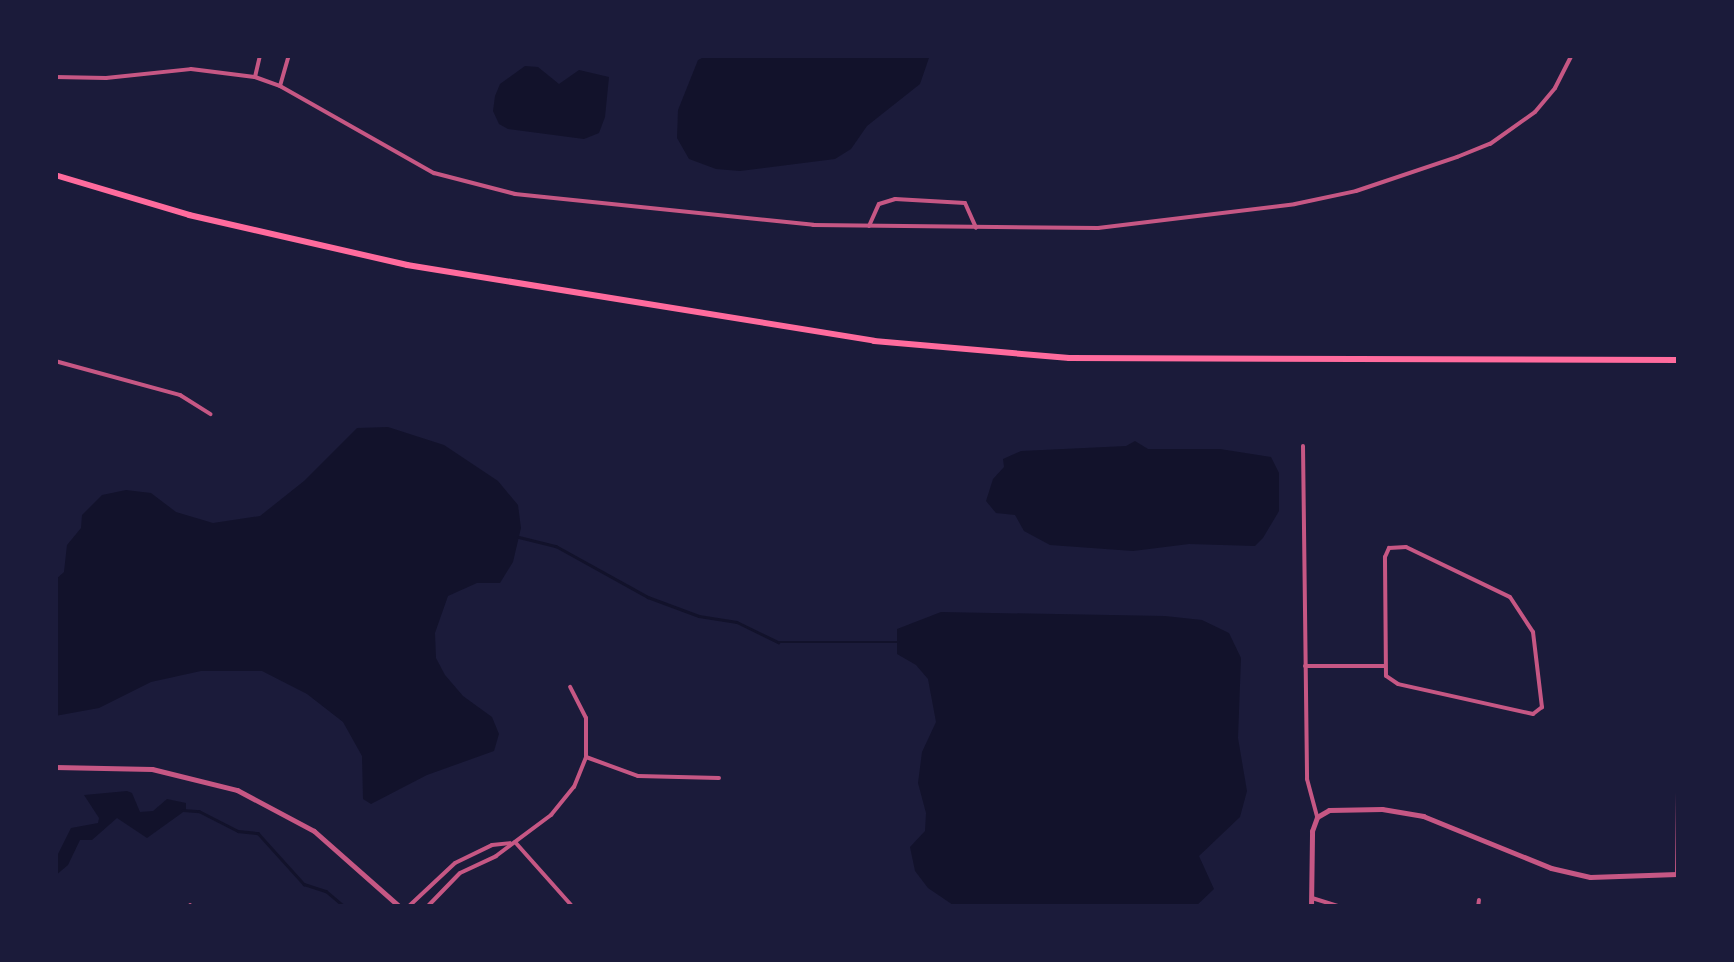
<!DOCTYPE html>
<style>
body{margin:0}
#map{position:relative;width:1734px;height:962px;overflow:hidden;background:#1b1b3a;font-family:Rubik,sans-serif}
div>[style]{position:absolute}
.water>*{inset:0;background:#12122b}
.stream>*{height:2.5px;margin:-1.25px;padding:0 1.25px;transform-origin:1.25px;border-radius:1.25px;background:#12122b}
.minor>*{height:4px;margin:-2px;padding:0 2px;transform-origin:2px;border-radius:2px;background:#c65784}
.tertiary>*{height:5px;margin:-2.5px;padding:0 2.5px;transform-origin:2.5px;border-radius:2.5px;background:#c65784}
.primary>*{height:6px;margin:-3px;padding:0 3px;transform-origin:3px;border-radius:3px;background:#ff6b9d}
span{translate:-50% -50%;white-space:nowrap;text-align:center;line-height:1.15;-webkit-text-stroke:8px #1b1b3a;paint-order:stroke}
.frame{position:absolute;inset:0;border:58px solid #1b1b3a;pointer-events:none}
</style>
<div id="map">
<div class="water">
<i style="clip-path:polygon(930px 55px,920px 84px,867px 126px,851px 149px,835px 159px,740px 171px,716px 169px,689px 159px,677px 138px,678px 110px,698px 60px,704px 57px)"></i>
<i style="clip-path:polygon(525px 66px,538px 67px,559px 84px,579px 70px,609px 77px,605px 117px,599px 133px,584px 139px,508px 129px,499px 124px,493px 111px,495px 96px,500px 84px)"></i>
<i style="clip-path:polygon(388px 427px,444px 445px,498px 481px,518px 505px,521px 528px,513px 562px,500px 583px,477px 583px,448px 596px,435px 633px,436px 658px,445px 675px,463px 696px,492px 717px,499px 734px,494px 751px,427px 775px,371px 804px,363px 799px,362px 756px,343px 722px,307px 694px,262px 671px,201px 671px,151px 682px,99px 708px,55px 716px,55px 580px,64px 572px,67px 545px,81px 528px,82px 515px,102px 495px,126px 490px,151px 493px,176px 512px,213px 523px,260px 516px,304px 481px,357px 428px)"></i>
<i style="clip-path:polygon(1135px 441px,1148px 449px,1220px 449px,1271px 457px,1279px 473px,1279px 511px,1263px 538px,1255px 546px,1189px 544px,1133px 551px,1050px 545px,1024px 531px,1015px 515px,996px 513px,986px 501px,993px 479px,1004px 467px,1003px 459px,1021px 451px,1126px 446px)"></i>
<i style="clip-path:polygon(941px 612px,1165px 616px,1202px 620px,1229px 633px,1241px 658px,1238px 738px,1247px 791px,1240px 817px,1199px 856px,1214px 889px,1195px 907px,966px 907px,953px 905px,928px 888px,915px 871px,910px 847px,925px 831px,926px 813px,918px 783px,922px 752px,936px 722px,928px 679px,916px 665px,897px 654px,897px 629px)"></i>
<i style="clip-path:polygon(127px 791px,132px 793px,140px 812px,153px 811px,167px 799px,186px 803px,186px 810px,147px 838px,117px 818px,92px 840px,80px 840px,68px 865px,55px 876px,55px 860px,71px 828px,98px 823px,99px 818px,84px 795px)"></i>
</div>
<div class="stream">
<i style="left:519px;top:537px;width:38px;rotate:14deg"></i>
<i style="left:556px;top:546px;width:105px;rotate:29deg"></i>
<i style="left:648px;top:597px;width:54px;rotate:20.4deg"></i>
<i style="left:699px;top:616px;width:38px;rotate:9deg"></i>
<i style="left:737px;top:622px;width:46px;rotate:26deg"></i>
<i style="left:778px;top:642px;width:121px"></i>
<i style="left:183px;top:810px;width:16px;rotate:4deg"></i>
<i style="left:199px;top:811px;width:44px;rotate:27.1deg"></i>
<i style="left:238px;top:831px;width:20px;rotate:6deg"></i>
<i style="left:258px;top:833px;width:69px;rotate:48deg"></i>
<i style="left:304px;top:884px;width:23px;rotate:18deg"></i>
<i style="left:326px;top:891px;width:25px;rotate:40deg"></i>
</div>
<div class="minor">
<i style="left:55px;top:77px;width:51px;rotate:1.1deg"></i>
<i style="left:106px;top:78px;width:85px;rotate:-6deg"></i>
<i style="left:191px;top:69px;width:64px;rotate:7.1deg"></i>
<i style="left:255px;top:77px;width:27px;rotate:20deg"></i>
<i style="left:280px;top:86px;width:177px;rotate:29.5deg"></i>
<i style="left:434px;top:173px;width:84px;rotate:14.5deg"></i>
<i style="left:515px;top:194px;width:300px;rotate:5.9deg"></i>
<i style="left:813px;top:225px;width:285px;rotate:0.6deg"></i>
<i style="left:1098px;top:228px;width:198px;rotate:-6.9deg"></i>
<i style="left:1295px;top:204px;width:62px;rotate:-12deg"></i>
<i style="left:1356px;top:191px;width:107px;rotate:-18.6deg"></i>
<i style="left:1457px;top:157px;width:35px;rotate:-22deg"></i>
<i style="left:1490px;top:144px;width:55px;rotate:-35.4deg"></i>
<i style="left:1535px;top:112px;width:31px;rotate:-50deg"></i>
<i style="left:1555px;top:88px;width:37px;rotate:-63deg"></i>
<i style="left:255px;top:77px;width:23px;rotate:-77deg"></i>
<i style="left:280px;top:86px;width:32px;rotate:-74deg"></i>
<i style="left:869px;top:226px;width:24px;rotate:-66deg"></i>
<i style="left:879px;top:204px;width:17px;rotate:-17deg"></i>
<i style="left:895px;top:199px;width:70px;rotate:3.3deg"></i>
<i style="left:965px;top:203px;width:27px;rotate:66deg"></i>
<i style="left:55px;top:361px;width:130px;rotate:15.2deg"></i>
<i style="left:180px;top:395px;width:36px;rotate:32deg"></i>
<i style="left:1303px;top:446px;width:333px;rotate:89.3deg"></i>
<i style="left:1307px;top:779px;width:39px;rotate:75deg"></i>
<i style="left:1406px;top:547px;width:115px;rotate:25.7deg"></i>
<i style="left:1510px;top:597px;width:42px;rotate:56.7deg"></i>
<i style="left:1533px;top:632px;width:76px;rotate:83.2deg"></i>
<i style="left:1542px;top:707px;width:11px;rotate:142deg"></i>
<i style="left:1533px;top:714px;width:138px;rotate:-167.5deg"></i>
<i style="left:1398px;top:684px;width:14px;rotate:-146deg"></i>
<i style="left:1386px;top:676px;width:119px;rotate:-90.5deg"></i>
<i style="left:1385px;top:557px;width:10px;rotate:-66deg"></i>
<i style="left:1389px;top:548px;width:17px;rotate:-3deg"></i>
<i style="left:1305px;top:666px;width:80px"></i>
<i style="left:586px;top:757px;width:55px;rotate:20.1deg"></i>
<i style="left:638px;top:776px;width:81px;rotate:1.4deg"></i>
<i style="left:515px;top:842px;width:87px;rotate:48.3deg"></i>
<i style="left:1312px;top:898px;width:31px;rotate:17deg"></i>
<i style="left:190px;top:905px;width:2px;rotate:63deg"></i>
<i style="left:408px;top:907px;width:64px;rotate:-43.1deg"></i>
<i style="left:455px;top:863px;width:41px;rotate:-25.9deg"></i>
<i style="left:492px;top:845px;width:18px;rotate:-6deg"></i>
<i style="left:427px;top:907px;width:47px;rotate:-45.9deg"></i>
<i style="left:460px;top:873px;width:40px;rotate:-25deg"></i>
<i style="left:496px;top:856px;width:69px;rotate:-36.7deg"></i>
<i style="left:551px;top:815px;width:36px;rotate:-51deg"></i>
<i style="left:574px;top:787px;width:32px;rotate:-68deg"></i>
<i style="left:586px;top:757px;width:39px;rotate:-90deg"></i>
<i style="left:586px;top:718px;width:35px;rotate:-117deg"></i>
<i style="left:1478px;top:907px;width:7px;rotate:-82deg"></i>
</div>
<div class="tertiary">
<i style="left:55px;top:767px;width:97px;rotate:1.2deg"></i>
<i style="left:152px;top:769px;width:88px;rotate:13.9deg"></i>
<i style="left:237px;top:790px;width:87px;rotate:28deg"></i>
<i style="left:314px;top:831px;width:115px;rotate:41.5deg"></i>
<i style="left:1311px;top:907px;width:76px;rotate:-89.2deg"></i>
<i style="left:1312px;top:831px;width:15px;rotate:-70deg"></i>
<i style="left:1317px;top:817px;width:14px;rotate:-30deg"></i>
<i style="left:1329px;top:810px;width:53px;rotate:-1.1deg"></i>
<i style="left:1382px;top:809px;width:42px;rotate:9.7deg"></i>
<i style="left:1423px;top:816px;width:138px;rotate:22.1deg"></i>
<i style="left:1551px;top:868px;width:40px;rotate:13deg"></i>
<i style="left:1590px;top:877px;width:87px;rotate:-2deg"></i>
<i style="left:1677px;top:874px;width:156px;rotate:-89.3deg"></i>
</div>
<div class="primary">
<i style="left:55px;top:175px;width:140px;rotate:16.6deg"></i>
<i style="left:189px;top:215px;width:224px;rotate:12.9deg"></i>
<i style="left:407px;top:265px;width:473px;rotate:9.2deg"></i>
<i style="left:874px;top:341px;width:196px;rotate:5deg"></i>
<i style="left:1069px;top:358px;width:610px;rotate:0.19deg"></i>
</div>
<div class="frame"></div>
</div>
